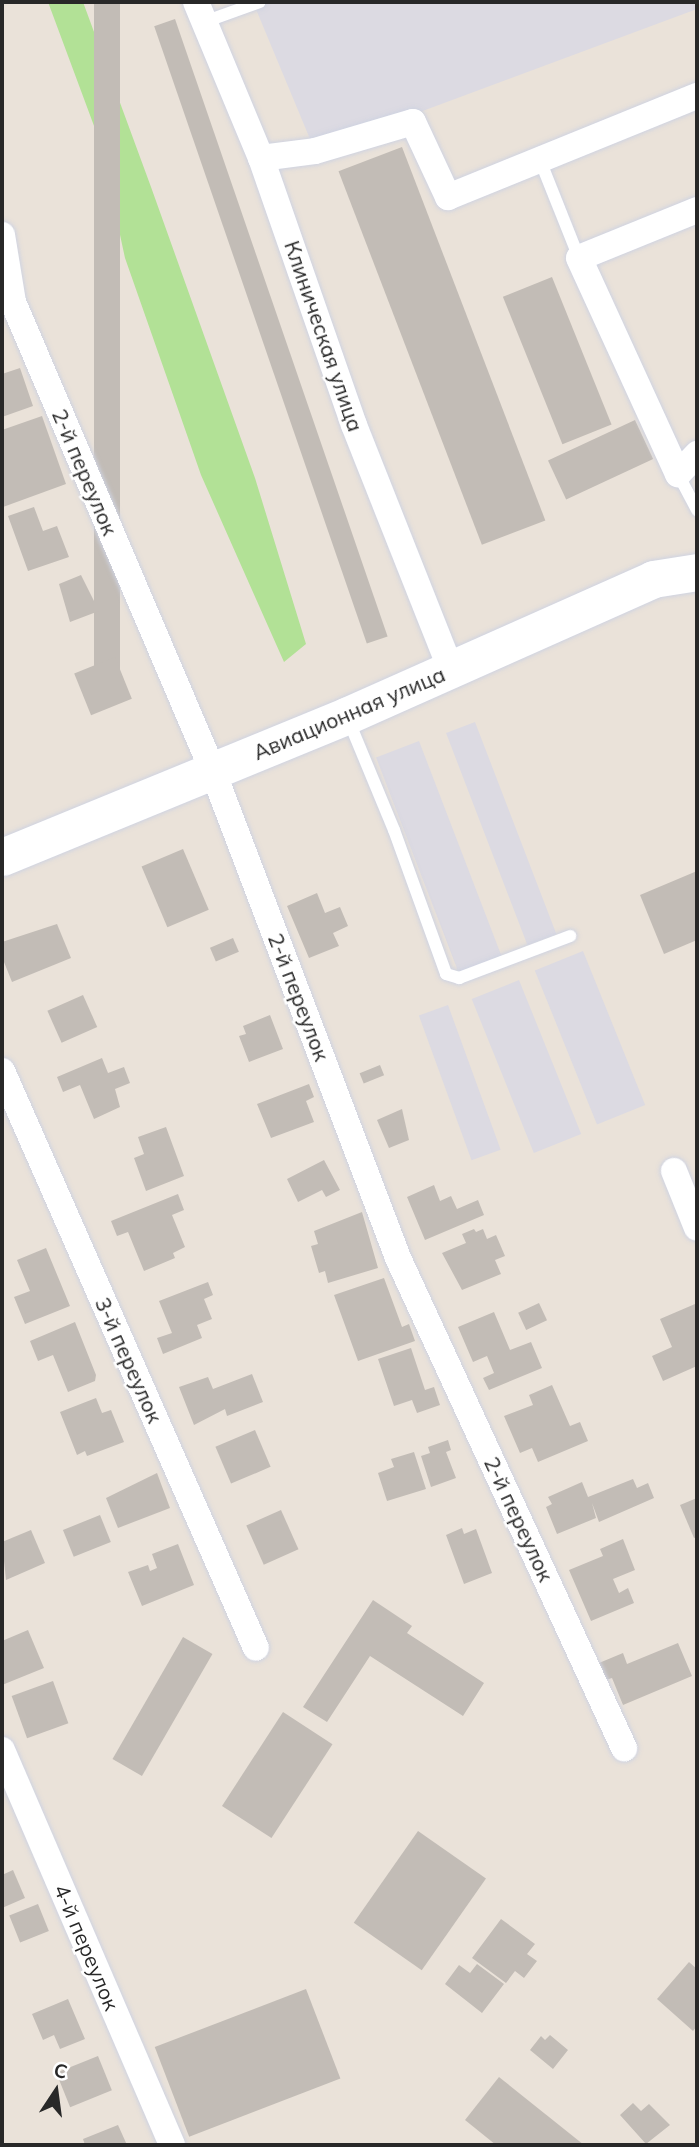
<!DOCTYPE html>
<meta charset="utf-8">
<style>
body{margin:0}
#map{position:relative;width:699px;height:2147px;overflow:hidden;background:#eae2d9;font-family:Mulish,sans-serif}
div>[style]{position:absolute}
.industrial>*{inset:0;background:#dcdae2;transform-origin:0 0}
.green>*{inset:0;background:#b2e196}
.building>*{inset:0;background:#c2bcb6;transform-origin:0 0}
.roads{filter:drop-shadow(0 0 2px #cfd3e1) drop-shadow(0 0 2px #cfd3e1)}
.lane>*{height:12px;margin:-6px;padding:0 6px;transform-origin:6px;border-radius:6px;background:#fff}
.street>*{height:26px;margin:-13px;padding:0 13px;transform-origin:13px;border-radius:13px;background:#fff}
.secondary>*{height:37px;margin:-18.5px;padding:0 18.5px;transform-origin:18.5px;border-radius:18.5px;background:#fff}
span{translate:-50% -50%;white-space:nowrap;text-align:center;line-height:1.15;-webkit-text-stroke:5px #fff;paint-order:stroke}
.street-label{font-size:21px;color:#282828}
.frame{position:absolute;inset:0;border:4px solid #282828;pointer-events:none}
.north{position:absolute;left:21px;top:2056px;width:70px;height:70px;-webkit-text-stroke:5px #fff;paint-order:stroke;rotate:13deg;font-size:19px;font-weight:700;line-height:28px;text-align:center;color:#282828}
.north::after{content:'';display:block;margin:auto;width:24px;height:32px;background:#282828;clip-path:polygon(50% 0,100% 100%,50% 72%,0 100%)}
</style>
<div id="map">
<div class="industrial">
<i style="clip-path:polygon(253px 2px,697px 2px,697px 9px,315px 151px)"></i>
<i style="left:475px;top:722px;width:227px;height:31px;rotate:69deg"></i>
<i style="left:419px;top:741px;width:231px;height:46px;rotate:69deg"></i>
<i style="left:583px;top:951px;width:166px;height:52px;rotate:68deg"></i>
<i style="left:519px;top:980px;width:166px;height:51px;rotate:68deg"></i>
<i style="left:448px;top:1005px;width:154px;height:31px;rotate:70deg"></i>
</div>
<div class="green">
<i style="clip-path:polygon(48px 2px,83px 2px,151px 187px,255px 478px,306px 644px,284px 662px,201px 475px,179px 412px,125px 258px,100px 142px)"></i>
</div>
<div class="building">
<i style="left:94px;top:2px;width:26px;height:692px"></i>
<i style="left:175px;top:19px;width:653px;height:22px;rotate:71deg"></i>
<i style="left:402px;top:147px;width:400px;height:68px;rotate:69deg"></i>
<i style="left:552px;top:277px;width:159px;height:53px;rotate:68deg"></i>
<i style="clip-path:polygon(20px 368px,33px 406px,2px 417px,2px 374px)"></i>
<i style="clip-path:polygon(42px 416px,66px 484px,3px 507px,2px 430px)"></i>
<i style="left:635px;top:420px;width:43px;height:96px;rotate:65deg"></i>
<i style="clip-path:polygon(34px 507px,43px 531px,57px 526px,69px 557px,28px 571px,8px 516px)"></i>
<i style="clip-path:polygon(81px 575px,99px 611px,70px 622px,59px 584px)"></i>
<i style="left:115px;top:657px;width:45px;height:44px;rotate:68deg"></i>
<i style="left:183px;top:849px;width:66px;height:45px;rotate:67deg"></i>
<i style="clip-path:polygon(697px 871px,697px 940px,664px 954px,640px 895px)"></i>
<i style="clip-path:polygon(317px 893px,325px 913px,340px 907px,348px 926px,333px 933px,339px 946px,309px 958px,287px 906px)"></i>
<i style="clip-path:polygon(57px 924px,71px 958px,12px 982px,2px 957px,2px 942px)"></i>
<i style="left:233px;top:938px;width:15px;height:25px;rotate:67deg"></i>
<i style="left:83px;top:995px;width:35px;height:39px;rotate:66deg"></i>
<i style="clip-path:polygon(270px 1015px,283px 1049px,249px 1062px,239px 1036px,246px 1034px,243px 1026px)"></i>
<i style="clip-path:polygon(102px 1058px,108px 1073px,124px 1067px,130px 1083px,115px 1089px,120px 1107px,94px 1119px,80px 1085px,63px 1092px,57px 1077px)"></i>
<i style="left:380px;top:1065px;width:11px;height:22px;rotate:68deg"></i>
<i style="clip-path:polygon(309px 1084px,314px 1097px,306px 1101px,314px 1122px,271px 1138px,257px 1104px)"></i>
<i style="clip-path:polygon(402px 1109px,409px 1140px,389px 1148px,377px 1120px)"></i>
<i style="clip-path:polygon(166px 1127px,184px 1176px,146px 1191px,134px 1158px,144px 1154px,138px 1137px)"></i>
<i style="clip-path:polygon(324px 1160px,340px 1190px,326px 1197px,322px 1190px,298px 1202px,287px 1179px)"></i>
<i style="clip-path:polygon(434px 1185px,440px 1201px,451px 1196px,457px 1209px,478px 1200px,484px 1215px,425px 1240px,407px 1197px)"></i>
<i style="clip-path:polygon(178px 1194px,184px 1210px,172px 1215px,185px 1247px,173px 1253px,175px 1258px,144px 1271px,128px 1232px,117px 1236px,111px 1221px)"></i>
<i style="clip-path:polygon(362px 1212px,378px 1268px,328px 1283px,325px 1271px,319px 1273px,311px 1246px,318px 1244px,314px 1231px)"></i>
<i style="clip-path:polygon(474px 1229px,476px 1232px,483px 1229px,487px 1239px,496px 1235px,505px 1256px,495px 1260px,501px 1274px,462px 1290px,442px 1253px,466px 1243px,462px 1234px)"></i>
<i style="clip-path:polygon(46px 1248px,70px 1306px,25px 1324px,14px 1297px,30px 1291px,17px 1260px)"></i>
<i style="clip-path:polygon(384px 1278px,402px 1327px,409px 1324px,415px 1341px,358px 1361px,334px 1295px)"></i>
<i style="clip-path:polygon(208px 1282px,213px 1295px,204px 1299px,212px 1319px,197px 1325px,202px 1338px,163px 1354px,157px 1338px,172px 1333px,159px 1301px)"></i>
<i style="left:539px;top:1303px;width:19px;height:23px;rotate:65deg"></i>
<i style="clip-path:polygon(695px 1304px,697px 1366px,663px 1381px,652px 1356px,672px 1347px,660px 1319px)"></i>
<i style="clip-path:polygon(494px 1312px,510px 1350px,531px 1342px,542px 1368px,489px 1390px,483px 1378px,494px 1373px,487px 1356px,473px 1362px,458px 1327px)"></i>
<i style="clip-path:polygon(75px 1322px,96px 1375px,95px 1381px,68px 1392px,53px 1355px,38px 1361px,30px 1341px)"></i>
<i style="clip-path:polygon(411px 1348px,425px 1390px,434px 1387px,440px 1405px,417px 1413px,412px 1400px,394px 1406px,378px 1359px)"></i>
<i style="clip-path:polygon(252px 1374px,263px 1402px,227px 1416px,225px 1409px,194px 1425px,179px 1387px,208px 1377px,213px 1389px)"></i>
<i style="clip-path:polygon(552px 1385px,570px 1426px,580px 1422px,588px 1441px,538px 1462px,532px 1448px,520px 1453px,504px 1416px,533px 1405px,529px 1395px)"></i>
<i style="clip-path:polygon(96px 1398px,102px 1413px,111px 1410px,124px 1442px,87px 1456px,85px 1451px,77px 1455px,60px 1412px)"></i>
<i style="left:255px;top:1430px;width:40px;height:43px;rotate:67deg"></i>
<i style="clip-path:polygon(448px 1440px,451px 1450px,446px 1452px,456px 1478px,431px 1487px,421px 1456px,430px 1453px,428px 1447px)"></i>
<i style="clip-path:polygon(414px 1452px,426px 1489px,387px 1501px,378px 1473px,394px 1467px,391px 1459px)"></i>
<i style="clip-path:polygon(157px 1473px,170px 1508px,118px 1528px,106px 1498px)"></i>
<i style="clip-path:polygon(633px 1479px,637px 1488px,648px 1483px,654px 1498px,599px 1522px,592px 1503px,596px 1518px,557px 1534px,546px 1507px,552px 1504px,548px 1497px,582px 1482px,588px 1497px)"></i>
<i style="clip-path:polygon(697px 1498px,697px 1537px,694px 1538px,680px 1505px)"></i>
<i style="left:281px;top:1510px;width:43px;height:38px;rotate:66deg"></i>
<i style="left:100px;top:1515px;width:29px;height:40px;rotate:68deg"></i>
<i style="clip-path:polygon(462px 1528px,464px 1534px,476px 1529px,492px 1573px,464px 1584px,446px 1535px)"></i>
<i style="clip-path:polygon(31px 1530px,45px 1563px,6px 1580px,2px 1542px)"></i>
<i style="clip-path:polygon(623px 1539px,635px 1570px,613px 1579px,619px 1593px,628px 1588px,634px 1603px,591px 1621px,569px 1570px,603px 1556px,600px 1549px)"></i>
<i style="clip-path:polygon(178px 1544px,194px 1585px,142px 1606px,128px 1572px,148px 1565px,150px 1571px,157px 1568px,152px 1554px)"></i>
<i style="clip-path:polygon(373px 1600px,412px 1626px,407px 1633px,484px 1683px,463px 1716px,370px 1656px,327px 1722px,303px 1707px)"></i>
<i style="clip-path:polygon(28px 1630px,44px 1668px,2px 1685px,2px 1641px)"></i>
<i style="left:183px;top:1637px;width:34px;height:141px;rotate:30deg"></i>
<i style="clip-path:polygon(678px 1643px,692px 1676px,623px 1705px,612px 1678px,606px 1680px,599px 1663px,623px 1653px,627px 1664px)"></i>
<i style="left:53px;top:1681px;width:45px;height:44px;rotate:70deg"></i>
<i style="left:283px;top:1712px;width:59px;height:112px;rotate:33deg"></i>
<i style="left:418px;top:1831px;width:83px;height:112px;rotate:35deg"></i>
<i style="clip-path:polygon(13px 1870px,25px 1898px,2px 1908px,2px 1875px)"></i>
<i style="left:38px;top:1904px;width:29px;height:31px;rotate:68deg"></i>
<i style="clip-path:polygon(501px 1919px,535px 1944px,527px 1954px,537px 1961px,524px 1978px,515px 1971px,506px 1983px,472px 1958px)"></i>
<i style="clip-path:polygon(689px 1962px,697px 1969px,697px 2026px,693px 2031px,657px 1999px)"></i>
<i style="clip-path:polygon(477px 1964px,504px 1984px,482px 2013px,445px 1984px,459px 1965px,470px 1973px)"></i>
<i style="left:306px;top:1989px;width:96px;height:162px;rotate:69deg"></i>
<i style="clip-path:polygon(68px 1999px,85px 2039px,60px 2049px,54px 2035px,43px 2040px,32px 2014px)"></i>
<i style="clip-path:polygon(550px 2035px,568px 2050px,553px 2069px,530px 2050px,541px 2036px,545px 2040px)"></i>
<i style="left:98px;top:2056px;width:37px;height:45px;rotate:68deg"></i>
<i style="clip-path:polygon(499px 2077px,584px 2145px,496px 2145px,465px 2120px)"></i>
<i style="clip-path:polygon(633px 2103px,641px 2111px,649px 2104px,670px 2125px,646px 2144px,620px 2115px)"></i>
<i style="clip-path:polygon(118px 2125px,127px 2145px,85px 2145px,83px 2139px)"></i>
</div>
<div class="roads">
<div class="lane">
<i style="left:204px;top:22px;width:59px;rotate:-19.7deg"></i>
<i style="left:540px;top:160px;width:105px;rotate:68.3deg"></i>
<i style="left:678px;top:474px;width:41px;rotate:62.2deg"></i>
<i style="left:348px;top:719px;width:120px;rotate:67.5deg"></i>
<i style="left:394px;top:830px;width:153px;rotate:70.1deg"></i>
<i style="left:446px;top:974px;width:14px;rotate:17deg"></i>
<i style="left:459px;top:978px;width:119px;rotate:-20.7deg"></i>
</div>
<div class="street">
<i style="left:196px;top:2px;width:169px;rotate:67.4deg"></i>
<i style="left:261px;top:158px;width:283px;rotate:70.8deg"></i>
<i style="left:354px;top:425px;width:264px;rotate:68.4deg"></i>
<i style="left:261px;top:158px;width:54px;rotate:-7.4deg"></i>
<i style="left:315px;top:151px;width:102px;rotate:-16.5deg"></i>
<i style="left:413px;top:122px;width:83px;rotate:65deg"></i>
<i style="left:448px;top:197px;width:269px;rotate:-22.1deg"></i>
<i style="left:697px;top:210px;width:127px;rotate:157.9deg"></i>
<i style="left:579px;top:258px;width:238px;rotate:65.4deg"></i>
<i style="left:678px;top:474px;width:28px;rotate:-46deg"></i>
<i style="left:2px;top:235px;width:68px;rotate:80.7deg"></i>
<i style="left:13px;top:302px;width:508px;rotate:66.92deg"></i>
<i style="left:212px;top:769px;width:523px;rotate:69.17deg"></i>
<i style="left:398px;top:1258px;width:540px;rotate:65.24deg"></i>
<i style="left:2px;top:1071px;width:630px;rotate:66.24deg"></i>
<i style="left:674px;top:1171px;width:61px;rotate:68deg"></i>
<i style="left:2px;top:1750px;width:430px;rotate:66.7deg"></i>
</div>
<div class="secondary">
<i style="left:2px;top:857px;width:372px;rotate:-22.3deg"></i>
<i style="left:346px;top:716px;width:336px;rotate:-24deg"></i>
<i style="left:653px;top:579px;width:45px;rotate:-9deg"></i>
</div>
</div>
<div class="street-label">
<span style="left:324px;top:336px;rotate:71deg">Клиническая улица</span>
<span style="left:85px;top:472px;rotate:67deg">2-й переулок</span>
<span style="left:349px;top:713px;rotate:-23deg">Авиационная улица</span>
<span style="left:299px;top:997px;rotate:69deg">2-й переулок</span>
<span style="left:129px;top:1360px;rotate:66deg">3-й переулок</span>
<span style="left:519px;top:1519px;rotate:65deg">2-й переулок</span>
<span style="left:87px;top:1947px;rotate:67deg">4-й переулок</span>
</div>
<div class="frame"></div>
<div class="north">С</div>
</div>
